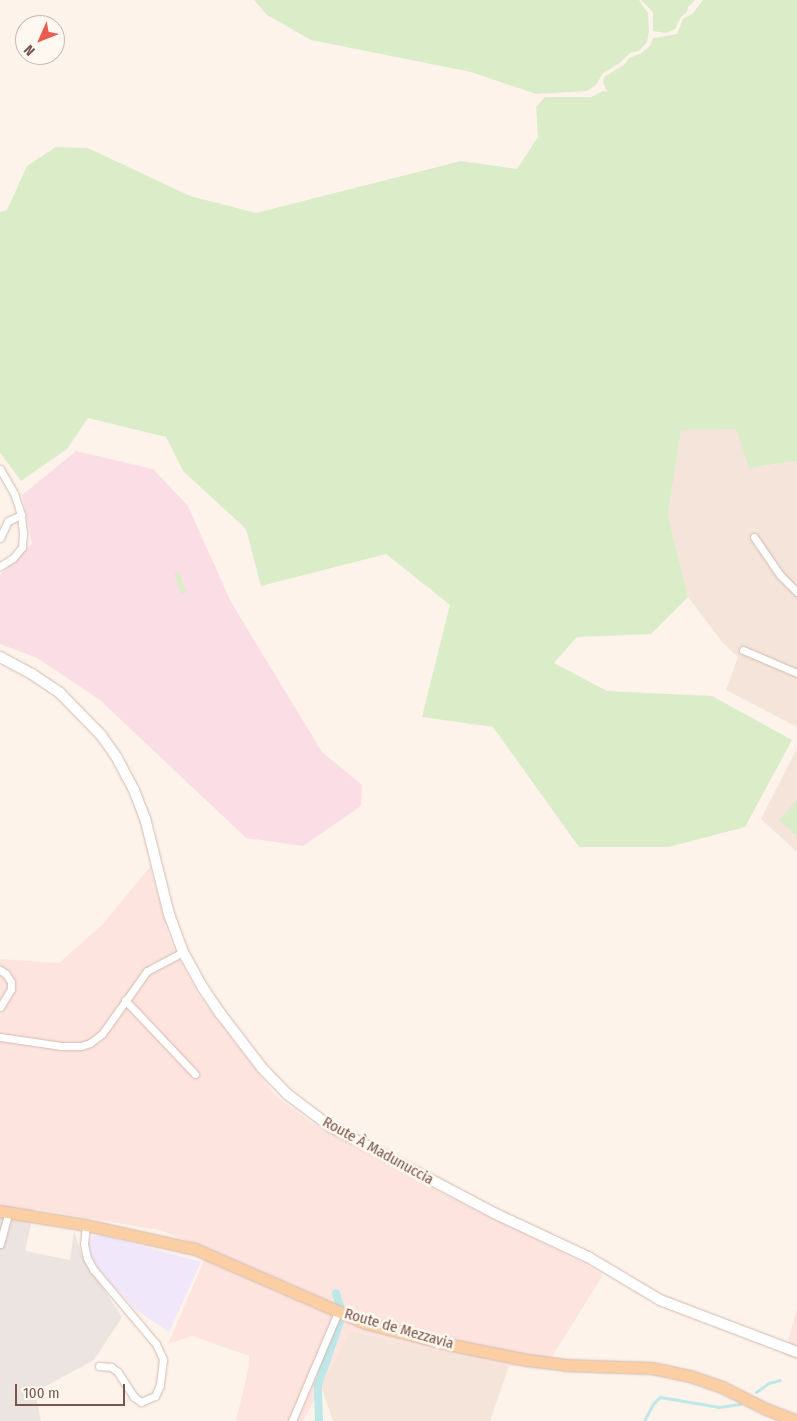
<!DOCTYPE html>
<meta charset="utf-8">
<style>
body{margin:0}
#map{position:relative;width:797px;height:1421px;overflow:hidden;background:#fdf3eb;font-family:"Fira Sans Condensed",sans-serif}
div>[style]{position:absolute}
.residential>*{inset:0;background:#f5e4d9}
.commercial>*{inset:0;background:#fde4de}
.industrial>*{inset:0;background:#ece4e0}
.education>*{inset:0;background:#f0e7fa}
.medical>*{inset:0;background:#fbdee5}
.green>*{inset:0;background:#dbecc8}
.stream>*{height:2.5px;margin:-1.25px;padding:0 1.25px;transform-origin:1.25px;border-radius:1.25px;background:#bee7e8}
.canal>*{height:8px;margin:-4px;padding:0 4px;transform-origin:4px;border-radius:4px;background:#bee7e8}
.roads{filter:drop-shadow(0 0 1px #d0b9af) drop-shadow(0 0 1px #d0b9af)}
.street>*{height:7px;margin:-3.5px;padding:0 3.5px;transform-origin:3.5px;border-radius:3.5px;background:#fff}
.secondary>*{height:10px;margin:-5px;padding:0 5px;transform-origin:5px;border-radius:5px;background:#fff}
.primary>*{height:11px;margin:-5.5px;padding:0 5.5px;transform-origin:5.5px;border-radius:5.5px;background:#fbcfa3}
span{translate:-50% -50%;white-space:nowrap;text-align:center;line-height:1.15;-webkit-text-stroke:5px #fff8f1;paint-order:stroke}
.street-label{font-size:15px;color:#79564c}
.north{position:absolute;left:15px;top:15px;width:50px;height:50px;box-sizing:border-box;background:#fff8f1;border:1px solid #c9b7af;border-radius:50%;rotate:226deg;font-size:14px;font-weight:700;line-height:20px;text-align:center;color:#79564c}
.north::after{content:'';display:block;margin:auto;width:18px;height:22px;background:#e75e50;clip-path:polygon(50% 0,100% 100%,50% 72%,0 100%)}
.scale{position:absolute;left:15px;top:1384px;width:110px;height:22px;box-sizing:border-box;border:2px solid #79564c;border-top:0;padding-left:6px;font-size:15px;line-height:18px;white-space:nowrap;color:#79564c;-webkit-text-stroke:4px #fff8f1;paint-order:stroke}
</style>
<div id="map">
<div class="residential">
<i style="clip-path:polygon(736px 428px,749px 468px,797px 461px,797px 727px,726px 690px,738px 657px,723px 643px,688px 597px,668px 515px,681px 430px)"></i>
<i style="clip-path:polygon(797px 748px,797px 852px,761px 819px)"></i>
<i style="clip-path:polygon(350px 1331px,509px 1366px,490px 1421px,333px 1421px,321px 1386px)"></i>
</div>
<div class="commercial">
<i style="clip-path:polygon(150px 867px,170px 940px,198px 994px,275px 1095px,312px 1123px,415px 1180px,584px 1263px,603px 1275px,545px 1368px,509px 1366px,350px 1331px,303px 1421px,236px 1421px,249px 1366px,249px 1356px,192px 1336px,168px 1344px,209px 1249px,159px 1230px,35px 1209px,31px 1224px,0 1218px,0 959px,59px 963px,102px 925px)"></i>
<i style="clip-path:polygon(797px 1309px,797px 1360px,784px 1355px)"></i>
</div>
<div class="industrial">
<i style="clip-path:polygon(0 1218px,31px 1224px,25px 1251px,70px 1260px,74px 1231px,82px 1256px,122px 1317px,94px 1360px,35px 1392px,41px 1421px,0 1421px)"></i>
</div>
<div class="education">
<i style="clip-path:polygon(93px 1236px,106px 1236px,201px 1262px,169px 1332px,136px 1310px,100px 1271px,91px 1258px,89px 1243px)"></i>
</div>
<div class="medical">
<i style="clip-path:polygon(76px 451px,153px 469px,188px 506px,231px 602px,322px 752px,362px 785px,361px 806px,303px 846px,246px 838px,100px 700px,37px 658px,0 644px,0 575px,32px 544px,22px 495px)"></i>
</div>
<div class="green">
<i style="clip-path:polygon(254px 0,639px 0,648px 13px,649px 32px,647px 42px,639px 51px,630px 53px,620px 63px,603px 73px,596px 85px,587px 91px,536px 94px,471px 72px,311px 40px,267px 15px)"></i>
<i style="clip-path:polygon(641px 0,695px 0,688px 7px,687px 12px,681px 17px,675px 29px,666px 33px,653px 31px,653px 12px)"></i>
<i style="clip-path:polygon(703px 0,797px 0,797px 461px,749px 468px,736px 429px,681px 430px,668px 515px,688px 597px,651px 634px,577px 637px,554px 663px,607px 691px,712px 696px,792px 740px,745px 827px,669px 847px,579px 847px,493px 727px,422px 717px,450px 605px,386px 554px,261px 586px,246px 529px,183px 471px,166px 437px,88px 418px,67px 449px,21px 481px,0 453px,0 212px,7px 210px,27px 166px,56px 147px,88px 148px,190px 196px,256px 213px,461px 161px,517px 169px,538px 137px,536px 107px,545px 97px,591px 97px,603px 91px,607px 92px,603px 82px,604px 77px,625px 64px,629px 58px,640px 54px,650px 46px,653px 38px,677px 34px,683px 19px,693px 13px)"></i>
<i style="clip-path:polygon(179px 572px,186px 591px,181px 595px,174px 574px)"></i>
<i style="clip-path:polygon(797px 800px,797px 836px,779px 820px)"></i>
</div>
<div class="stream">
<i style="left:756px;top:1392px;width:16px;rotate:-35deg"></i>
<i style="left:769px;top:1383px;width:11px;rotate:-15deg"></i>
<i style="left:644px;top:1421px;width:19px;rotate:-62deg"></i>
<i style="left:653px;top:1404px;width:10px;rotate:-45deg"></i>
<i style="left:660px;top:1397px;width:60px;rotate:9.6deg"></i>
<i style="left:719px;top:1407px;width:21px;rotate:-8deg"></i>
</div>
<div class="canal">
<i style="left:336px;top:1293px;width:14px;rotate:73deg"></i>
<i style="left:319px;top:1421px;width:36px;rotate:-92deg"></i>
<i style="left:318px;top:1385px;width:67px;rotate:-70.8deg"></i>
</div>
<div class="roads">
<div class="street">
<i style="left:0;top:469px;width:28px;rotate:60deg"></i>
<i style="left:14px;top:493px;width:23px;rotate:72deg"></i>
<i style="left:754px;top:537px;width:46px;rotate:55.6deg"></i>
<i style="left:780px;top:575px;width:24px;rotate:45deg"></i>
<i style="left:0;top:538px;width:19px;rotate:-65deg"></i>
<i style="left:8px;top:521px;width:14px;rotate:-25deg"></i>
<i style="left:21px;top:515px;width:18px;rotate:84deg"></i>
<i style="left:23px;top:533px;width:14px;rotate:94deg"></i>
<i style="left:22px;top:547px;width:14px;rotate:129deg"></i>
<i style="left:13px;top:558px;width:15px;rotate:148deg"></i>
<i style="left:743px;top:650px;width:59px;rotate:23.1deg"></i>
<i style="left:0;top:970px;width:7px;rotate:34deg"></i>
<i style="left:6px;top:974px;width:9px;rotate:58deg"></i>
<i style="left:11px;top:982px;width:7px;rotate:90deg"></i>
<i style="left:11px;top:989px;width:21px;rotate:121deg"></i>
<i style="left:125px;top:1000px;width:102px;rotate:46.6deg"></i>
<i style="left:0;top:1037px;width:62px;rotate:8.4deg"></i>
<i style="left:61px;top:1046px;width:20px"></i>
<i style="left:81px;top:1046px;width:9px;rotate:-18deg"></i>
<i style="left:90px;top:1043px;width:15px;rotate:-37deg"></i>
<i style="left:102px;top:1034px;width:77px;rotate:-54.5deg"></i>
<i style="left:147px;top:971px;width:41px;rotate:-27.8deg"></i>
<i style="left:86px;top:1225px;width:19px;rotate:96deg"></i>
<i style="left:84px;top:1244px;width:14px;rotate:78deg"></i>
<i style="left:87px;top:1258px;width:13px;rotate:61deg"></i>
<i style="left:93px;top:1269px;width:98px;rotate:50deg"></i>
<i style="left:156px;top:1344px;width:17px;rotate:65deg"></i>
<i style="left:163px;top:1359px;width:26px;rotate:97deg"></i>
<i style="left:160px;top:1385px;width:12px;rotate:114deg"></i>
<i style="left:155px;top:1396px;width:15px;rotate:157deg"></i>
<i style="left:141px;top:1402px;width:9px;rotate:-144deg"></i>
<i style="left:134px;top:1397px;width:30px;rotate:-123deg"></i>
<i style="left:118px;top:1372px;width:9px;rotate:-144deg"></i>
<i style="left:111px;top:1367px;width:12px;rotate:-175deg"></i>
<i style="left:0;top:1244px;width:31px;rotate:-75deg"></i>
<i style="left:292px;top:1421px;width:118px;rotate:-67.1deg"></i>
</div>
<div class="secondary">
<i style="left:0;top:657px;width:36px;rotate:28deg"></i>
<i style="left:32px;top:674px;width:34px;rotate:34deg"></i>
<i style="left:60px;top:693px;width:59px;rotate:45.7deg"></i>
<i style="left:101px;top:735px;width:28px;rotate:55deg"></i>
<i style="left:117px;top:758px;width:36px;rotate:62deg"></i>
<i style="left:134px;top:790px;width:30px;rotate:69deg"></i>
<i style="left:145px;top:818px;width:99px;rotate:76deg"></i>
<i style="left:169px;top:914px;width:40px;rotate:69.8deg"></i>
<i style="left:183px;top:952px;width:41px;rotate:60.9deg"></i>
<i style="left:203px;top:988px;width:30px;rotate:56deg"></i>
<i style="left:220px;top:1013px;width:69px;rotate:52.6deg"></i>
<i style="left:262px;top:1068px;width:36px;rotate:46deg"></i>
<i style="left:287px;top:1094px;width:55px;rotate:36.9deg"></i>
<i style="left:331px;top:1127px;width:184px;rotate:27.8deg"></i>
<i style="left:494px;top:1213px;width:104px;rotate:25.1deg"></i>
<i style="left:588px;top:1257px;width:84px;rotate:30.8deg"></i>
<i style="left:660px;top:1300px;width:147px;rotate:20.8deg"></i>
</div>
<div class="primary">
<i style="left:0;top:1211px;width:87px;rotate:9.2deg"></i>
<i style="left:86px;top:1225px;width:112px;rotate:12.4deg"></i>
<i style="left:195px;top:1249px;width:185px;rotate:23.5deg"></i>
<i style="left:365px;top:1323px;width:90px;rotate:14.2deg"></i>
<i style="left:452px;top:1345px;width:76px;rotate:11.3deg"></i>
<i style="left:527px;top:1360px;width:38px;rotate:7deg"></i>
<i style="left:565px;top:1365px;width:87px;rotate:2deg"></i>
<i style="left:652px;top:1368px;width:39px;rotate:12deg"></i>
<i style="left:690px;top:1376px;width:34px;rotate:19deg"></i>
<i style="left:722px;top:1387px;width:49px;rotate:26.6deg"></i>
<i style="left:766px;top:1409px;width:33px;rotate:21deg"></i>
</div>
</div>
<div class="street-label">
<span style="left:378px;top:1151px;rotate:29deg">Route À Madunuccia</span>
<span style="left:399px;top:1329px;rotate:16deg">Route de Mezzavia</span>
</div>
<div class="north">N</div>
<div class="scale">100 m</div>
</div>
